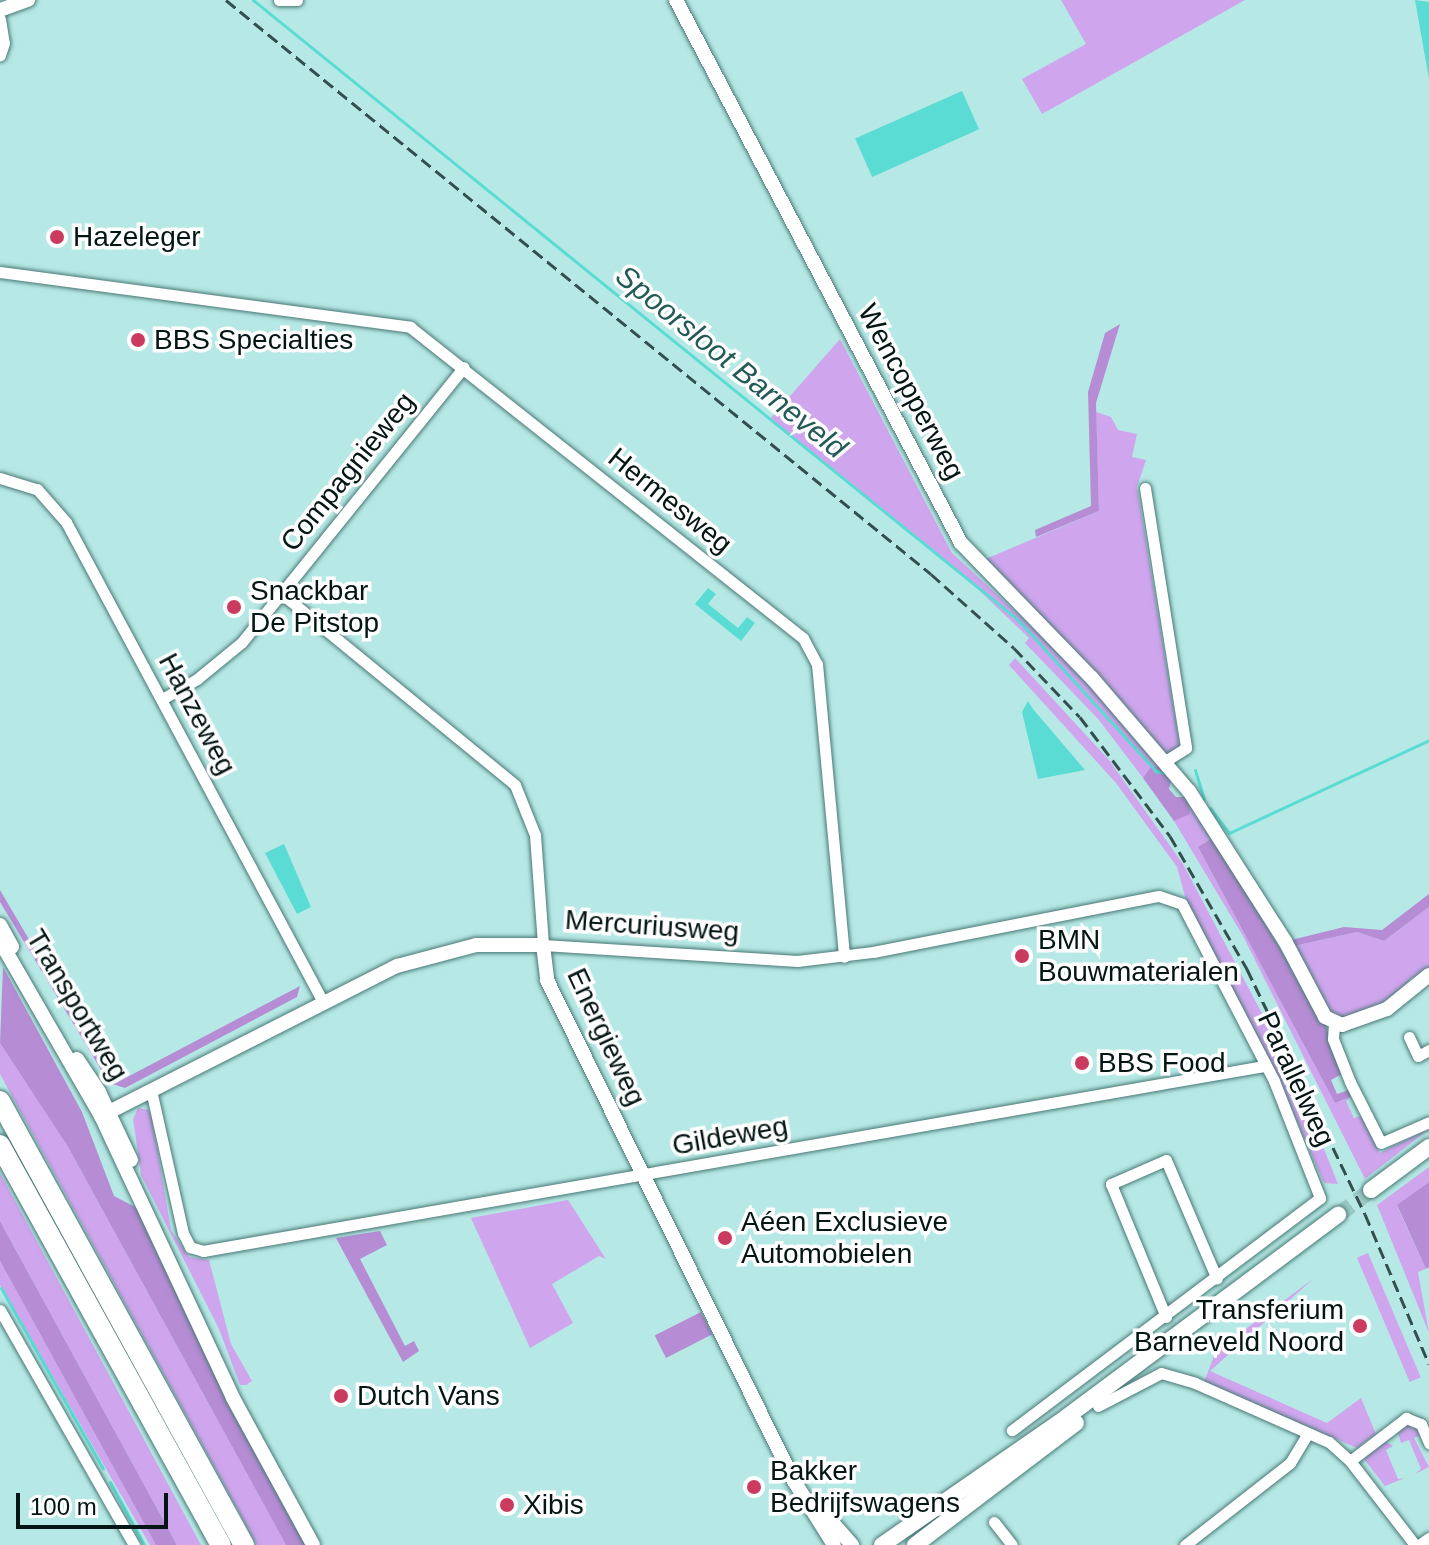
<!DOCTYPE html>
<meta charset="utf-8">
<style>
body{margin:0}
#map{position:relative;width:1429px;height:1545px;overflow:hidden;background:#b6e9e5;font-family:Helvetica,sans-serif}
div>[style]{position:absolute}
.green>*{inset:0;background:#cfa6ee;transform-origin:0 0}
.forest>*{inset:0;background:#b68cd5;transform-origin:0 0}
.water>*{inset:0;background:#5adbd4;transform-origin:0 0}
.stream>*{height:3px;margin:-1.5px;padding:0 1.5px;transform-origin:1.5px;border-radius:1.5px;background:#5adbd4}
.secondary-tunnel>*{height:16px;margin-top:-8px;transform-origin:0;background:repeating-linear-gradient(90deg,#9bc9c6 0 16px,transparent 0 24px)}
.roads{filter:drop-shadow(0 0 2px #497875) drop-shadow(0 0 2px #497875)}
.minor>*{height:11px;margin:-5.5px;padding:0 5.5px;transform-origin:5.5px;border-radius:5.5px;background:#fff}
.tertiary>*{height:14px;margin:-7px;padding:0 7px;transform-origin:7px;border-radius:7px;background:#fff}
.secondary>*{height:16px;margin:-8px;padding:0 8px;transform-origin:8px;border-radius:8px;background:#fff}
.motorway>*{height:20px;margin:-10px;padding:0 10px;transform-origin:10px;border-radius:10px;background:#fff}
.rail>*{height:3px;margin-top:-1.5px;transform-origin:0;background:repeating-linear-gradient(90deg,#334e4c 0 12px,transparent 0 18px)}
.dots>*{width:22px;height:22px;translate:-50% -50%;box-sizing:border-box;border:4px solid #fefefe;border-radius:50%}
span{translate:-50% -50%;white-space:nowrap;text-align:center;line-height:1.15;-webkit-text-stroke:7px #fefefe;paint-order:stroke}
.poi-label{font-size:28px;color:#031514}
.left{translate:0 -50%;text-align:left}
.right{translate:-100% -50%;text-align:right}
.street-label{font-size:28px;color:#031514}
.water-label{font-size:30px;color:#235956;font-style:italic}
.scale{position:absolute;left:16px;top:1493px;width:152px;height:36px;box-sizing:border-box;border:4px solid #031514;border-top:0;padding-left:10px;font-size:24px;line-height:28px;white-space:nowrap;color:#031514;-webkit-text-stroke:6px #fefefe;paint-order:stroke}
</style>
<div id="map">
<div class="green">
<i style="clip-path:polygon(1061px 0,1245px 0,1042px 114px,1022px 79px,1086px 44px)"></i>
<i style="clip-path:polygon(840px 339px,952px 553px,1070px 662px,1164px 767px,1143px 778px,1099px 720px,1025px 643px,1029px 638px,961px 573px,770px 419px)"></i>
<i style="clip-path:polygon(1096px 412px,1111px 417px,1118px 430px,1137px 434px,1132px 457px,1146px 460px,1137px 487px,1180px 748px,1167px 755px,1072px 647px,981px 561px,1099px 511px)"></i>
<i style="clip-path:polygon(1015px 658px,1109px 760px,1183px 864px,1294px 1074px,1338px 1184px,1324px 1183px,1279px 1080px,1186px 900px,1177px 867px,1116px 783px,1009px 665px)"></i>
<i style="clip-path:polygon(1188px 797px,1214px 837px,1198px 847px,1335px 1103px,1352px 1096px,1346px 1101px,1354px 1118px,1361px 1116px,1380px 1153px,1429px 1129px,1365px 1179px,1243px 936px,1174px 821px,1189px 805px)"></i>
<i style="clip-path:polygon(1429px 907px,1429px 970px,1411px 978px,1391px 1002px,1337px 1020px,1327px 1012px,1294px 946px,1357px 932px,1384px 941px)"></i>
<i style="clip-path:polygon(0 1043px,68px 1147px,286px 1545px,257px 1545px,0 1074px)"></i>
<i style="clip-path:polygon(138px 1108px,149px 1110px,152px 1118px,171px 1230px,189px 1257px,209px 1260px,231px 1344px,252px 1381px,246px 1385px,240px 1385px,219px 1329px,141px 1175px,133px 1119px)"></i>
<i style="clip-path:polygon(1429px 1167px,1429px 1182px,1397px 1206px,1426px 1269px,1418px 1272px,1429px 1333px,1377px 1205px)"></i>
<i style="clip-path:polygon(0 1173px,201px 1545px,177px 1545px,0 1221px)"></i>
<i style="clip-path:polygon(568px 1200px,606px 1259px,599px 1256px,552px 1284px,573px 1323px,530px 1348px,471px 1218px)"></i>
<i style="left:1368px;top:1253px;width:135px;height:12px;rotate:67deg"></i>
<i style="clip-path:polygon(0 1261px,156px 1545px,150px 1545px,0 1285px)"></i>
<i style="clip-path:polygon(1313px 1279px,1210px 1371px,1327px 1423px,1361px 1398px,1376px 1434px,1357px 1448px,1204px 1382px,1216px 1351px)"></i>
<i style="clip-path:polygon(1406px 1425px,1419px 1430px,1421px 1435px,1414px 1438px,1429px 1467px,1415px 1474px,1421px 1469px,1409px 1440px,1401px 1443px,1398px 1433px)"></i>
<i style="clip-path:polygon(1385px 1441px,1393px 1446px,1386px 1450px,1398px 1479px,1405px 1478px,1385px 1486px,1364px 1459px)"></i>
</div>
<div class="forest">
<i style="clip-path:polygon(1120px 324px,1096px 403px,1099px 511px,1036px 537px,1035px 530px,1091px 506px,1088px 392px,1105px 333px)"></i>
<i style="clip-path:polygon(1151px 767px,1164px 767px,1172px 777px,1169px 789px,1176px 797px,1188px 797px,1190px 814px,1174px 821px,1143px 778px)"></i>
<i style="clip-path:polygon(1214px 837px,1326px 1026px,1342px 1074px,1331px 1080px,1337px 1094px,1349px 1090px,1352px 1096px,1335px 1103px,1198px 847px)"></i>
<i style="clip-path:polygon(0 890px,114px 1084px,300px 986px,297px 997px,125px 1088px,109px 1083px,0 902px)"></i>
<i style="clip-path:polygon(1429px 894px,1429px 907px,1384px 941px,1357px 932px,1294px 946px,1291px 940px,1344px 927px,1382px 930px)"></i>
<i style="clip-path:polygon(3px 967px,82px 1112px,114px 1196px,137px 1208px,309px 1545px,286px 1545px,68px 1147px,0 1043px)"></i>
<i style="clip-path:polygon(1429px 1182px,1429px 1267px,1426px 1269px,1397px 1205px)"></i>
<i style="clip-path:polygon(0 1221px,177px 1545px,156px 1545px,0 1261px)"></i>
<i style="clip-path:polygon(380px 1231px,387px 1245px,360px 1259px,405px 1346px,414px 1341px,419px 1351px,403px 1362px,336px 1238px)"></i>
<i style="left:701px;top:1312px;width:25px;height:52px;rotate:63deg"></i>
</div>
<div class="water">
<i style="clip-path:polygon(1415px 0,1429px 2px,1429px 79px)"></i>
<i style="left:962px;top:91px;width:42px;height:117px;rotate:66deg"></i>
<i style="clip-path:polygon(708px 588px,716px 594px,708px 604px,738px 628px,747px 617px,755px 623px,741px 641px,695px 604px)"></i>
<i style="clip-path:polygon(1028px 701px,1033px 709px,1085px 770px,1038px 779px,1022px 712px)"></i>
<i style="clip-path:polygon(284px 844px,311px 907px,297px 914px,265px 853px)"></i>
</div>
<div class="stream">
<i style="left:253px;top:0;width:985px;rotate:39.02deg"></i>
<i style="left:1018px;top:620px;width:205px;rotate:47.6deg"></i>
<i style="left:1156px;top:771px;width:9px;rotate:13deg"></i>
<i style="left:1195px;top:770px;width:30px;rotate:73deg"></i>
<i style="left:1210px;top:808px;width:31px;rotate:53deg"></i>
<i style="left:1229px;top:833px;width:221px;rotate:-24.9deg"></i>
<i style="left:1px;top:1288px;width:207px;rotate:60.5deg"></i>
<i style="left:110px;top:1482px;width:72px;rotate:61.6deg"></i>
</div>
<div class="secondary-tunnel">
<i style="left:1338px;top:1215px;width:41px;rotate:-37.1deg"></i>
</div>
<div class="roads">
<div class="minor">
<i style="left:279px;top:0;width:18px"></i>
<i style="left:0;top:19px;width:24px;rotate:81deg"></i>
<i style="left:4px;top:43px;width:13px;rotate:108deg"></i>
<i style="left:0;top:272px;width:414px;rotate:7.6deg"></i>
<i style="left:410px;top:327px;width:501px;rotate:38.36deg"></i>
<i style="left:803px;top:638px;width:30px;rotate:62deg"></i>
<i style="left:817px;top:664px;width:294px;rotate:84.7deg"></i>
<i style="left:0;top:478px;width:39px;rotate:17deg"></i>
<i style="left:37px;top:489px;width:44px;rotate:48.7deg"></i>
<i style="left:66px;top:522px;width:544px;rotate:61.83deg"></i>
<i style="left:1145px;top:488px;width:263px;rotate:81deg"></i>
<i style="left:1186px;top:748px;width:25px;rotate:148deg"></i>
<i style="left:282px;top:594px;width:301px;rotate:39.3deg"></i>
<i style="left:515px;top:785px;width:54px;rotate:68.2deg"></i>
<i style="left:535px;top:835px;width:110px;rotate:85.8deg"></i>
<i style="left:543px;top:945px;width:255px;rotate:3.6deg"></i>
<i style="left:797px;top:961px;width:77px;rotate:-6.8deg"></i>
<i style="left:873px;top:952px;width:291px;rotate:-11.1deg"></i>
<i style="left:1159px;top:896px;width:24px;rotate:19deg"></i>
<i style="left:1182px;top:904px;width:199px;rotate:62.5deg"></i>
<i style="left:1274px;top:1081px;width:126px;rotate:68.5deg"></i>
<i style="left:1320px;top:1198px;width:386px;rotate:143deg"></i>
<i style="left:162px;top:699px;width:40px;rotate:-29.7deg"></i>
<i style="left:197px;top:679px;width:58px;rotate:-39.4deg"></i>
<i style="left:242px;top:642px;width:353px;rotate:-51.1deg"></i>
<i style="left:1334px;top:1024px;width:15px;rotate:94deg"></i>
<i style="left:1333px;top:1039px;width:46px;rotate:68.4deg"></i>
<i style="left:1350px;top:1082px;width:68px;rotate:63.1deg"></i>
<i style="left:1381px;top:1143px;width:52px;rotate:-23.6deg"></i>
<i style="left:1409px;top:1037px;width:21px;rotate:65deg"></i>
<i style="left:1418px;top:1056px;width:13px;rotate:-29deg"></i>
<i style="left:151px;top:1090px;width:147px;rotate:77.4deg"></i>
<i style="left:183px;top:1233px;width:16px;rotate:63deg"></i>
<i style="left:190px;top:1247px;width:14px;rotate:17deg"></i>
<i style="left:203px;top:1251px;width:1077px;rotate:-9.89deg"></i>
<i style="left:0;top:1310px;width:271px;rotate:60.3deg"></i>
<i style="left:1166px;top:1317px;width:144px;rotate:-112.5deg"></i>
<i style="left:1111px;top:1184px;width:60px;rotate:-23.6deg"></i>
<i style="left:1166px;top:1160px;width:129px;rotate:66.8deg"></i>
<i style="left:1098px;top:1406px;width:71px;rotate:-27.6deg"></i>
<i style="left:1161px;top:1373px;width:35px;rotate:16deg"></i>
<i style="left:1195px;top:1383px;width:146px;rotate:23.8deg"></i>
<i style="left:1329px;top:1442px;width:28px;rotate:42deg"></i>
<i style="left:994px;top:1522px;width:29px;rotate:52deg"></i>
<i style="left:1185px;top:1545px;width:133px;rotate:-38deg"></i>
<i style="left:1290px;top:1463px;width:35px;rotate:-59deg"></i>
<i style="left:1415px;top:1545px;width:106px;rotate:-127.7deg"></i>
<i style="left:1350px;top:1461px;width:71px;rotate:-37.5deg"></i>
<i style="left:1406px;top:1418px;width:16px;rotate:22deg"></i>
<i style="left:1421px;top:1424px;width:21px;rotate:67deg"></i>
<i style="left:1419px;top:1545px;width:12px;rotate:-35deg"></i>
</div>
<div class="tertiary">
<i style="left:676px;top:0;width:613px;rotate:62.31deg"></i>
<i style="left:961px;top:543px;width:188px;rotate:45.9deg"></i>
<i style="left:1092px;top:678px;width:149px;rotate:49.4deg"></i>
<i style="left:1189px;top:791px;width:178px;rotate:57.4deg"></i>
<i style="left:1285px;top:941px;width:86px;rotate:62.2deg"></i>
<i style="left:1325px;top:1017px;width:19px;rotate:25deg"></i>
<i style="left:1342px;top:1025px;width:48px;rotate:-19.6deg"></i>
<i style="left:1387px;top:1009px;width:54px;rotate:-39deg"></i>
<i style="left:0;top:10px;width:30px;rotate:-20deg"></i>
<i style="left:0;top:925px;width:25px;rotate:61deg"></i>
<i style="left:0;top:941px;width:202px;rotate:60deg"></i>
<i style="left:101px;top:1116px;width:311px;rotate:64.9deg"></i>
<i style="left:233px;top:1398px;width:167px;rotate:61.4deg"></i>
<i style="left:77px;top:1059px;width:40px;rotate:56deg"></i>
<i style="left:99px;top:1092px;width:75px;rotate:64.8deg"></i>
<i style="left:101px;top:1116px;width:332px;rotate:-26.9deg"></i>
<i style="left:397px;top:966px;width:82px;rotate:-14.9deg"></i>
<i style="left:476px;top:945px;width:67px"></i>
<i style="left:543px;top:945px;width:35px;rotate:83deg"></i>
<i style="left:547px;top:980px;width:559px;rotate:63.76deg"></i>
<i style="left:794px;top:1481px;width:75px;rotate:58deg"></i>
<i style="left:818px;top:1506px;width:52px;rotate:48.9deg"></i>
</div>
<div class="secondary">
<i style="left:1371px;top:1190px;width:72px;rotate:-36.6deg"></i>
<i style="left:882px;top:1545px;width:226px;rotate:-34.7deg"></i>
<i style="left:1068px;top:1416px;width:337px;rotate:-36.7deg"></i>
<i style="left:915px;top:1545px;width:202px;rotate:-37.2deg"></i>
</div>
<div class="motorway">
<i style="left:0;top:1101px;width:507px;rotate:61.21deg"></i>
<i style="left:0;top:1145px;width:457px;rotate:61.1deg"></i>
</div>
</div>
<div class="rail">
<i style="left:226px;top:0;width:909px;rotate:39.15deg"></i>
<i style="left:931px;top:574px;width:111px;rotate:41.7deg"></i>
<i style="left:1014px;top:648px;width:95px;rotate:46.3deg"></i>
<i style="left:1080px;top:717px;width:149px;rotate:52.9deg"></i>
<i style="left:1170px;top:836px;width:154px;rotate:59.9deg"></i>
<i style="left:1247px;top:969px;width:272px;rotate:64.3deg"></i>
<i style="left:1365px;top:1214px;width:163px;rotate:66.9deg"></i>
</div>
<div class="dots">
<i style="left:57px;top:237px;background:#ca3b5f"></i>
<i style="left:138px;top:340px;background:#ca3b5f"></i>
<i style="left:234px;top:607px;background:#ca3b5f"></i>
<i style="left:1022px;top:956px;background:#ca3b5f"></i>
<i style="left:1082px;top:1063px;background:#ca3b5f"></i>
<i style="left:725px;top:1238px;background:#ca3b5f"></i>
<i style="left:1360px;top:1326px;background:#ca3b5f"></i>
<i style="left:341px;top:1396px;background:#ca3b5f"></i>
<i style="left:754px;top:1487px;background:#ca3b5f"></i>
<i style="left:507px;top:1505px;background:#ca3b5f"></i>
</div>
<div class="poi-label">
<span class="left" style="left:73px;top:237px">Hazeleger</span>
<span class="left" style="left:154px;top:340px">BBS Specialties</span>
<span class="left" style="left:250px;top:607px">Snackbar<br>De Pitstop</span>
<span class="left" style="left:1038px;top:956px">BMN<br>Bouwmaterialen</span>
<span class="left" style="left:1098px;top:1063px">BBS Food</span>
<span class="left" style="left:741px;top:1238px">Aéen Exclusieve<br>Automobielen</span>
<span class="right" style="left:1344px;top:1326px">Transferium<br>Barneveld Noord</span>
<span class="left" style="left:357px;top:1396px">Dutch Vans</span>
<span class="left" style="left:770px;top:1487px">Bakker<br>Bedrijfswagens</span>
<span class="left" style="left:523px;top:1505px">Xibis</span>
</div>
<div class="street-label">
<span style="left:911px;top:392px;rotate:62deg">Wencopperweg</span>
<span style="left:348px;top:472px;rotate:-51deg">Compagnieweg</span>
<span style="left:670px;top:501px;rotate:39deg">Hermesweg</span>
<span style="left:197px;top:714px;rotate:62deg">Hanzeweg</span>
<span style="left:652px;top:926px;rotate:4deg">Mercuriusweg</span>
<span style="left:77px;top:1005px;rotate:59deg">Transportweg</span>
<span style="left:606px;top:1037px;rotate:65deg">Energieweg</span>
<span style="left:1296px;top:1079px;rotate:65deg">Parallelweg</span>
<span style="left:730px;top:1136px;rotate:-10deg">Gildeweg</span>
</div>
<div class="water-label">
<span style="left:731px;top:362px;rotate:39deg">Spoorsloot Barneveld</span>
</div>
<div class="scale">100 m</div>
</div>
